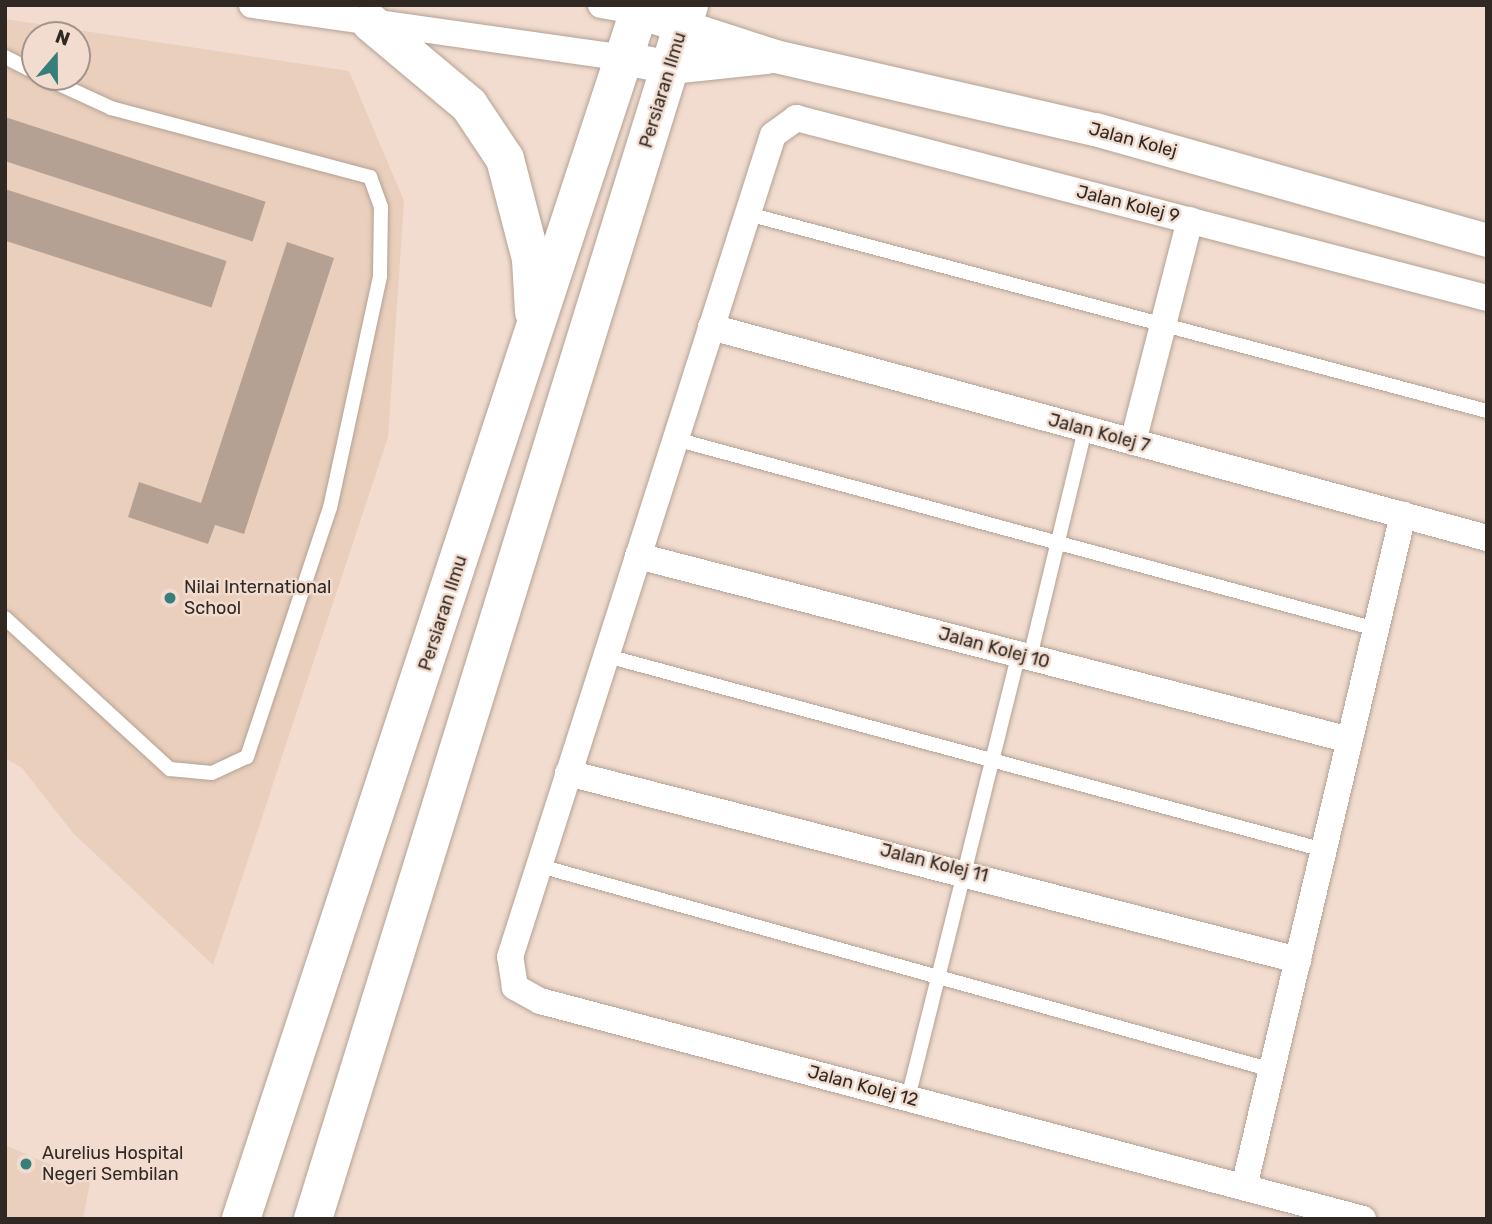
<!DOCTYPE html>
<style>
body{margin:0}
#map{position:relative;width:1492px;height:1224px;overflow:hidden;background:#f1dccf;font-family:Rubik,sans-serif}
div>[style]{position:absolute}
.built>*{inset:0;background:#e9cfbc}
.building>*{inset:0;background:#b4a194;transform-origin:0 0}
.roads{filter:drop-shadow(0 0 2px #b4a194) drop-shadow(0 0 2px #b4a194)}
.service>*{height:14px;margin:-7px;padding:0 7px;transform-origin:7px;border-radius:7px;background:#fff}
.minor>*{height:26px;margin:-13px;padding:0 13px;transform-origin:13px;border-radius:13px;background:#fff}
.tertiary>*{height:33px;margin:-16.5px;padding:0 16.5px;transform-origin:16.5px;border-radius:16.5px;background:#fff}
.secondary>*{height:38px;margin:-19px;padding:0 19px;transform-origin:19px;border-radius:19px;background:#fff}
.dots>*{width:19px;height:19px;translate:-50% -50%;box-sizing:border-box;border:4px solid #f1dccf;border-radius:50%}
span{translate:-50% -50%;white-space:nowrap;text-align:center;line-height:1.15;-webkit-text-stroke:5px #f1dccf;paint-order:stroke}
.street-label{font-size:18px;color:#302823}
.poi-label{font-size:18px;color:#302823}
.left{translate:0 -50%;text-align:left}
.frame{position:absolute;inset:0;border:7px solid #302823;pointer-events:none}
.north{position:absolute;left:21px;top:21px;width:70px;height:70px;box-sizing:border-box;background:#f1dccf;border:2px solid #a4948a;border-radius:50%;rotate:20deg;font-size:19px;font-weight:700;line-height:28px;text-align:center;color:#302823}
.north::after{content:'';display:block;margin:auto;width:24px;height:32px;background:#377f7a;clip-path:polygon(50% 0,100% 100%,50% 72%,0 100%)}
</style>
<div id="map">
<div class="built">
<i style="clip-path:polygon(evenodd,5px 19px,349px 71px,404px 201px,388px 437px,213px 965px,73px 833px,22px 768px,5px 758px,5px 19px,35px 35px,77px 35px,77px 77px,35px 77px,35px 35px)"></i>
<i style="clip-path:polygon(5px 1145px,90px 1182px,83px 1219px,5px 1219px)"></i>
</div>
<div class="building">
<i style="left:5px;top:117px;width:274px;height:42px;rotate:18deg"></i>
<i style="left:5px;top:189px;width:233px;height:49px;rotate:18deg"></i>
<i style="clip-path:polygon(287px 242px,334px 258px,244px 534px,215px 525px,208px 544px,128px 517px,139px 482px,201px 503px)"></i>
</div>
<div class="roads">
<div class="service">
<i style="left:5px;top:57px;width:34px;rotate:27deg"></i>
<i style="left:748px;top:214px;width:765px;rotate:14.93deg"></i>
<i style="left:675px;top:439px;width:726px;rotate:15.17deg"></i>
<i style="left:5px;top:618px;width:224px;rotate:42.5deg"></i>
<i style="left:170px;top:769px;width:42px;rotate:5.4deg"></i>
<i style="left:212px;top:773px;width:38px;rotate:-25deg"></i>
<i style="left:247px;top:757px;width:262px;rotate:-71.6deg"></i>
<i style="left:330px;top:508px;width:237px;rotate:-77.8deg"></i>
<i style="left:380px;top:276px;width:69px;rotate:-89.2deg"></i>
<i style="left:381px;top:207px;width:32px;rotate:-110deg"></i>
<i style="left:370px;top:177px;width:268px;rotate:-165.1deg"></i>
<i style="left:111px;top:108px;width:74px;rotate:-155.2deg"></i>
<i style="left:607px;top:656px;width:743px;rotate:15.14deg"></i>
<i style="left:1030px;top:657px;width:235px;rotate:-76.4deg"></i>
<i style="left:540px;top:866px;width:760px;rotate:15.57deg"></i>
<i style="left:908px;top:1098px;width:458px;rotate:-76deg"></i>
</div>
<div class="minor">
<i style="left:252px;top:5px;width:376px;rotate:8.1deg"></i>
<i style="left:601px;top:5px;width:39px;rotate:10deg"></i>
<i style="left:711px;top:327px;width:804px;rotate:15.21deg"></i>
<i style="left:1133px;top:442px;width:229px;rotate:-75.6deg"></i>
<i style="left:638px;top:556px;width:735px;rotate:14.49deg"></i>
<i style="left:568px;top:773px;width:754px;rotate:14.37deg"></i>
<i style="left:1244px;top:1187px;width:691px;rotate:-76.69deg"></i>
<i style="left:1363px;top:1219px;width:851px;rotate:-165.16deg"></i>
<i style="left:540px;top:1001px;width:29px;rotate:-151deg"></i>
<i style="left:515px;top:987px;width:30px;rotate:-99deg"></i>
<i style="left:510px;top:957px;width:863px;rotate:-72.26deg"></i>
<i style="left:773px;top:135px;width:29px;rotate:-36deg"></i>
<i style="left:796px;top:118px;width:714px;rotate:14.6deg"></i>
</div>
<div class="tertiary">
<i style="left:639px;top:12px;width:143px;rotate:17.9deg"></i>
<i style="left:775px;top:56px;width:328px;rotate:12.9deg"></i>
<i style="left:1095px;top:129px;width:407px;rotate:15.8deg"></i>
<i style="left:624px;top:58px;width:47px;rotate:11.1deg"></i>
<i style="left:670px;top:67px;width:96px;rotate:-6deg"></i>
</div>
<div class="secondary">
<i style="left:371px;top:23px;width:128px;rotate:39.9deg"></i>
<i style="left:469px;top:105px;width:65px;rotate:56.3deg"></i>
<i style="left:505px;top:159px;width:103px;rotate:75.4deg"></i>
<i style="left:531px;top:259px;width:53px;rotate:86.8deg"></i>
<i style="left:241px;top:1219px;width:1278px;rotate:-71.76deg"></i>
<i style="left:313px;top:1219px;width:1271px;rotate:-72.79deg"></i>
</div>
</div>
<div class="dots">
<i style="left:170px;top:598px;background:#377f7a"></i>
<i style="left:26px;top:1164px;background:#377f7a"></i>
</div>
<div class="street-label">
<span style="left:663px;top:90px;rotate:-73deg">Persiaran Ilmu</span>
<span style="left:1133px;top:140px;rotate:15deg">Jalan Kolej</span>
<span style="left:1128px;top:204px;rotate:14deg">Jalan Kolej 9</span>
<span style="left:1099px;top:433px;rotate:15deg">Jalan Kolej 7</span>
<span style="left:443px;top:613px;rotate:-72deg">Persiaran Ilmu</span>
<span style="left:994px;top:648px;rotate:15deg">Jalan Kolej 10</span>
<span style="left:934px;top:863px;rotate:14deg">Jalan Kolej 11</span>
<span style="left:863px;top:1086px;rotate:15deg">Jalan Kolej 12</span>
</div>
<div class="poi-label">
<span class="left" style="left:184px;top:598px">Nilai International<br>School</span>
<span class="left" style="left:42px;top:1164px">Aurelius Hospital<br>Negeri Sembilan</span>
</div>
<div class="frame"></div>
<div class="north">N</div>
</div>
